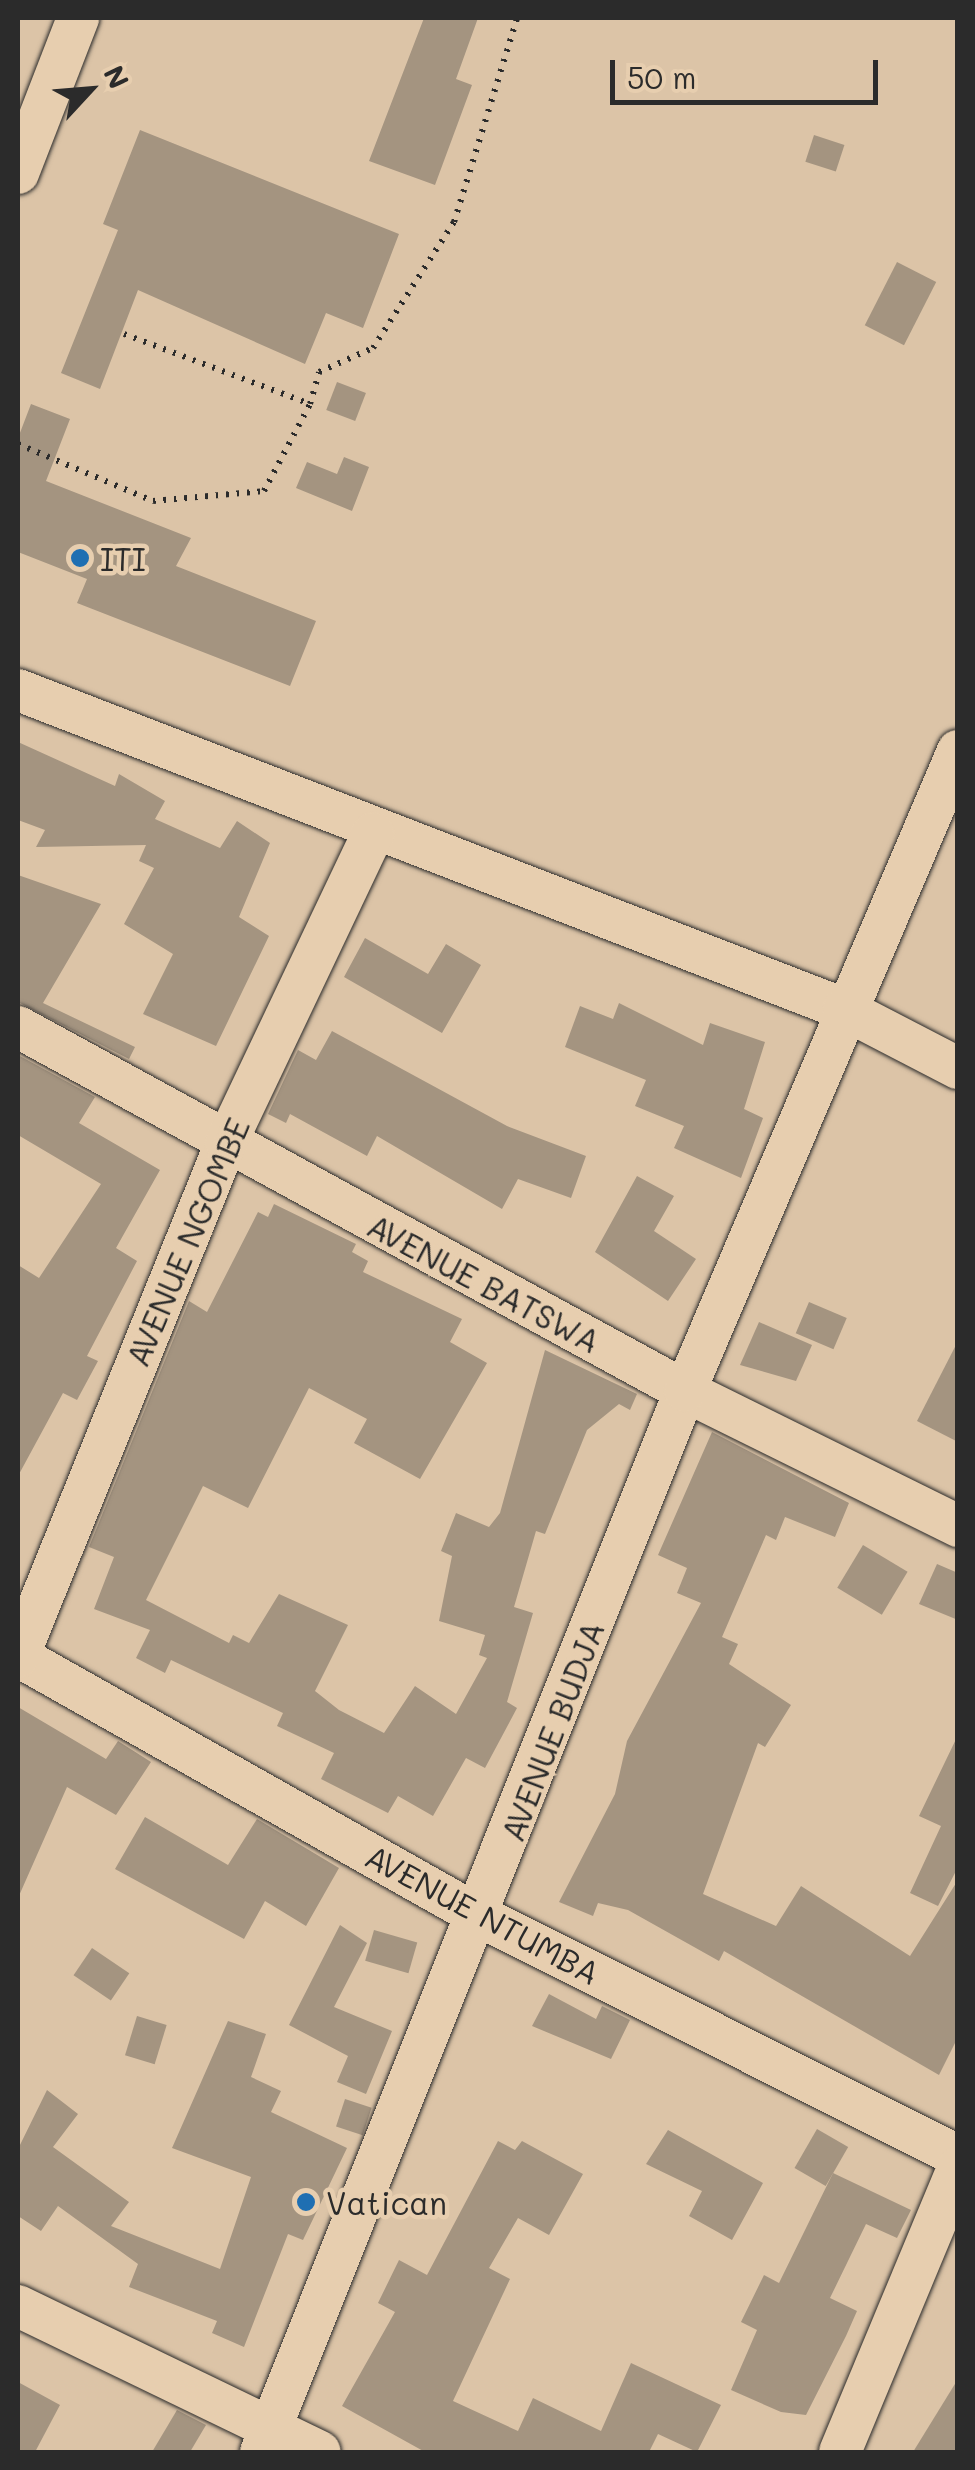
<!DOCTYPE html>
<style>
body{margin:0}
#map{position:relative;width:975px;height:2470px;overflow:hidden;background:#dcc4a7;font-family:Mali,sans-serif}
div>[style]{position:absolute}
.building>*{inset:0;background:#a49480;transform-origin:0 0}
.path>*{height:6px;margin-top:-3px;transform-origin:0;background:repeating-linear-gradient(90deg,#2b2b2b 0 2.5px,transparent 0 10.5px)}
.roads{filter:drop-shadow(0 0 2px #2b2b2b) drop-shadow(0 0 2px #2b2b2b)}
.minor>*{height:42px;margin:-21px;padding:0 21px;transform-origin:21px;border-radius:21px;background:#e7ceaf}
.dots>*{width:28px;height:28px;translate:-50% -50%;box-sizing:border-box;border:5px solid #e7ceaf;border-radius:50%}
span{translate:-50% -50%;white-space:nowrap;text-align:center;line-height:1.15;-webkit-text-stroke:9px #e7ceaf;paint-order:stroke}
.poi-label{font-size:32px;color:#2b2b2b}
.left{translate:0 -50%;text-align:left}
.street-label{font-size:32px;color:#2b2b2b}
.frame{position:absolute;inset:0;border:20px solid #2b2b2b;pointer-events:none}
.north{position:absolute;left:40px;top:40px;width:100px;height:100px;-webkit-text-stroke:8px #e7ceaf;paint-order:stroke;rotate:64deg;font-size:28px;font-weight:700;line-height:40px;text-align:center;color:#2b2b2b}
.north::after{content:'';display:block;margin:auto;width:35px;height:45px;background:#2b2b2b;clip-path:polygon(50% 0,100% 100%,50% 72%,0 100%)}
.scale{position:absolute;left:610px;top:60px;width:268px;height:45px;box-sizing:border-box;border:5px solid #2b2b2b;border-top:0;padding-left:12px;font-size:30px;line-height:35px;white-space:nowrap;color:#2b2b2b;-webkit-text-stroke:8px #e7ceaf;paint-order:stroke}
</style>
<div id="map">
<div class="building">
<i style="clip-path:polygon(424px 18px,478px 18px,456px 79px,472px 85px,435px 185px,369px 161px)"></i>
<i style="clip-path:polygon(140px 130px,399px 234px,363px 328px,326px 313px,305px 364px,138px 290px,100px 389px,61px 373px,118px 230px,103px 224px)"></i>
<i style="left:814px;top:135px;width:32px;height:28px;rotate:18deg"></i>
<i style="left:897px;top:262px;width:44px;height:71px;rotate:27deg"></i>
<i style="left:337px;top:382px;width:31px;height:30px;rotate:21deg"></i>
<i style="clip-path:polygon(31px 404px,70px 419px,46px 481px,191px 538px,176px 566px,316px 621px,290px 686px,77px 603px,87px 579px,18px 552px,18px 438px)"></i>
<i style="clip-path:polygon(344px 457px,369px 467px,352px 511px,296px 488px,307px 462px,337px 474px)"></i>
<i style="clip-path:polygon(18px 742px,115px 786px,119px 774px,165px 801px,155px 819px,220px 848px,237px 821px,270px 843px,239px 917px,269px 936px,216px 1046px,143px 1014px,173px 954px,124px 924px,154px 868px,139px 861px,146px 845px,36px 847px,45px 830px,18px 820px)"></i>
<i style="clip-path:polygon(18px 875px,101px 904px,43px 1003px,135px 1047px,129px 1059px,18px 1002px)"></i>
<i style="clip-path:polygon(365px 938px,428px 974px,446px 944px,481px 965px,442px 1033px,344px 977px)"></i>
<i style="clip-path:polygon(619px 1003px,703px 1045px,710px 1023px,765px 1042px,744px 1109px,763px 1118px,741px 1178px,674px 1148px,684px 1126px,635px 1106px,646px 1080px,565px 1047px,580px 1006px,613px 1019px)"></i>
<i style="clip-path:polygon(332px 1031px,507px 1126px,586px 1156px,571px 1198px,518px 1179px,502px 1209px,377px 1136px,367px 1156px,290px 1114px,286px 1123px,268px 1114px,298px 1050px,316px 1060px)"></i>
<i style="clip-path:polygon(18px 1055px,95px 1097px,79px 1123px,160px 1170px,116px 1248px,137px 1261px,87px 1356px,98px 1361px,77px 1400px,63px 1393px,18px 1476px,18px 1265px,39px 1278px,101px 1184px,18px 1135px)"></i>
<i style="clip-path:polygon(637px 1176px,674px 1196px,654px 1231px,696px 1259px,668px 1301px,595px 1252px)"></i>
<i style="clip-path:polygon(274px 1204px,356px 1244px,352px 1252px,368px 1261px,363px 1272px,462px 1319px,450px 1342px,487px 1363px,420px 1479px,354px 1443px,367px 1419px,309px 1388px,248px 1508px,203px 1486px,146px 1600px,229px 1643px,233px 1635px,249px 1643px,279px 1594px,348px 1625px,315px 1691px,339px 1710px,384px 1733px,415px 1686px,456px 1714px,487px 1658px,479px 1655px,485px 1635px,439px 1621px,452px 1556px,441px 1551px,456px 1513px,489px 1527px,500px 1513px,545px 1350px,637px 1394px,630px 1410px,619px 1404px,587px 1430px,545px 1534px,536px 1531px,514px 1607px,533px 1613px,507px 1702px,517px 1708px,485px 1768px,466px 1758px,433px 1816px,398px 1796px,388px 1813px,321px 1779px,334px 1753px,277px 1726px,283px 1713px,171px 1660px,165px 1673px,136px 1658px,150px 1630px,94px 1609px,114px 1557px,89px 1547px,189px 1301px,207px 1312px,258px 1212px,268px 1217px)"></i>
<i style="left:809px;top:1302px;width:41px;height:34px;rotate:23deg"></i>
<i style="clip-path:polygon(759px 1322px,812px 1345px,796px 1381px,740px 1365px)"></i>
<i style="clip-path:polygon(958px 1341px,958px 1442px,917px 1421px)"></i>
<i style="clip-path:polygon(712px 1432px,849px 1503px,835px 1537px,785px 1517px,776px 1540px,766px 1535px,722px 1637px,738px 1644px,729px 1664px,791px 1705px,765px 1747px,758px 1743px,703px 1894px,776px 1926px,801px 1886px,910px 1956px,958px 1880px,958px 2037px,939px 2075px,724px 1951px,719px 1961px,628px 1910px,598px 1903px,593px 1916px,559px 1902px,615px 1794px,627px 1741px,701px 1603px,677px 1593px,687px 1568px,658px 1555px)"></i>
<i style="left:863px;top:1545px;width:52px;height:50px;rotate:31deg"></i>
<i style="clip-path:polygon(937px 1564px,958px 1573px,958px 1620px,919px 1604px)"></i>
<i style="clip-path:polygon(18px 1707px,106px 1759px,118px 1741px,151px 1762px,116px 1815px,67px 1787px,18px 1898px)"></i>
<i style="clip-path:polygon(958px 1735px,958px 1867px,938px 1906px,910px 1893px,941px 1826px,919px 1816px)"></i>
<i style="clip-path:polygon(145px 1817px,228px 1865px,257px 1819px,339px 1868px,306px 1926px,265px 1901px,244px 1939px,115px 1869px)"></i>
<i style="clip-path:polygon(340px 1925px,367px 1943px,334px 2007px,392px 2031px,366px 2094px,337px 2082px,348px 2056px,289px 2025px)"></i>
<i style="left:374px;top:1930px;width:45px;height:32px;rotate:16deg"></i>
<i style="left:92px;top:1948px;width:45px;height:33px;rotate:34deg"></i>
<i style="clip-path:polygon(549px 1994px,596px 2019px,602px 2006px,630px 2020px,611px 2059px,532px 2026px)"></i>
<i style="left:137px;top:2016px;width:31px;height:41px;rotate:17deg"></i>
<i style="clip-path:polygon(228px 2021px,266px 2034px,251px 2077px,281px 2091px,271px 2112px,347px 2148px,303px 2240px,288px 2234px,244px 2347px,212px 2333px,217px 2321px,129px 2287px,138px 2264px,58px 2206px,41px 2231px,18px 2216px,18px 2149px,47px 2090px,78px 2114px,53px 2147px,129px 2202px,111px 2226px,220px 2269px,251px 2177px,172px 2148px)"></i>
<i style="left:345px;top:2099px;width:28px;height:29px;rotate:18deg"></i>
<i style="left:817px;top:2129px;width:36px;height:45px;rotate:30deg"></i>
<i style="clip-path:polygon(668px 2130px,763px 2183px,732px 2240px,689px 2216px,702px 2191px,646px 2164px)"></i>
<i style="clip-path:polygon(498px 2141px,515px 2150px,522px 2141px,583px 2174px,549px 2235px,518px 2218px,489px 2268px,510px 2279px,453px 2401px,518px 2431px,533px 2398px,601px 2431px,631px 2363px,721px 2405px,697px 2452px,658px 2434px,649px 2452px,425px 2452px,342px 2406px,395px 2312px,378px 2303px,399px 2260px,427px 2275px)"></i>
<i style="clip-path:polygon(833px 2173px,911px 2210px,897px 2238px,866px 2224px,830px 2298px,857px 2311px,846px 2336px,806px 2415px,781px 2412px,731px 2390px,757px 2330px,741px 2322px,764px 2275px,779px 2283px)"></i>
<i style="clip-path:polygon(958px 2379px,958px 2452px,913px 2452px)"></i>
<i style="clip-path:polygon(18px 2382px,60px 2405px,35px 2452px,18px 2452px)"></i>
<i style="clip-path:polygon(177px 2410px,206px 2425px,190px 2452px,152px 2452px)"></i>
</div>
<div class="path">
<i style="left:124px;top:334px;width:199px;rotate:20.6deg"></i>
<i style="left:310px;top:404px;width:33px;rotate:-74deg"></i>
<i style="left:319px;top:372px;width:59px;rotate:-24deg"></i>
<i style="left:373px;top:348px;width:150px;rotate:-57.3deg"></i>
<i style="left:454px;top:222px;width:214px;rotate:-72.8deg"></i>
<i style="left:18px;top:444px;width:147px;rotate:22.9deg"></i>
<i style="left:153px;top:501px;width:111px;rotate:-5.1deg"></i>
<i style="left:264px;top:491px;width:98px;rotate:-62.1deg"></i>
</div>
<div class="roads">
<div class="minor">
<i style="left:18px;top:173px;width:166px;rotate:-68.8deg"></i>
<i style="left:18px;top:690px;width:885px;rotate:21.12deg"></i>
<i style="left:844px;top:1009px;width:128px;rotate:27.4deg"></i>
<i style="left:18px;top:1027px;width:760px;rotate:28.62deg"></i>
<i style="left:685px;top:1391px;width:305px;rotate:26.3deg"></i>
<i style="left:18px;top:1656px;width:529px;rotate:29.42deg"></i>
<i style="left:479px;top:1916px;width:536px;rotate:26.61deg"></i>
<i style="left:18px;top:1657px;width:554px;rotate:-67.97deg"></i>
<i style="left:226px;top:1143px;width:343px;rotate:-64.6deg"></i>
<i style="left:18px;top:2306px;width:335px;rotate:25.8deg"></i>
<i style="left:261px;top:2452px;width:1143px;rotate:-68.22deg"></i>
<i style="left:685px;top:1391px;width:696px;rotate:-66.9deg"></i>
<i style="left:840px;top:2452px;width:307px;rotate:-67.4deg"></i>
</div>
</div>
<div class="dots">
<i style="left:80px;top:558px;background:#1f6fb2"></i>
<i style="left:306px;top:2202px;background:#1f6fb2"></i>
</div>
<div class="poi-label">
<span class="left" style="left:100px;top:558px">ITI</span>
<span class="left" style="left:326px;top:2202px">Vatican</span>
</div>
<div class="street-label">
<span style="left:187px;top:1242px;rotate:-67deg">AVENUE NGOMBE</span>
<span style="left:484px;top:1283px;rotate:28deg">AVENUE BATSWA</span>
<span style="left:552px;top:1731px;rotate:-69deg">AVENUE BUDJA</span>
<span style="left:483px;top:1914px;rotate:28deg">AVENUE NTUMBA</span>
</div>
<div class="frame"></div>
<div class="north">N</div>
<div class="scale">50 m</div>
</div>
